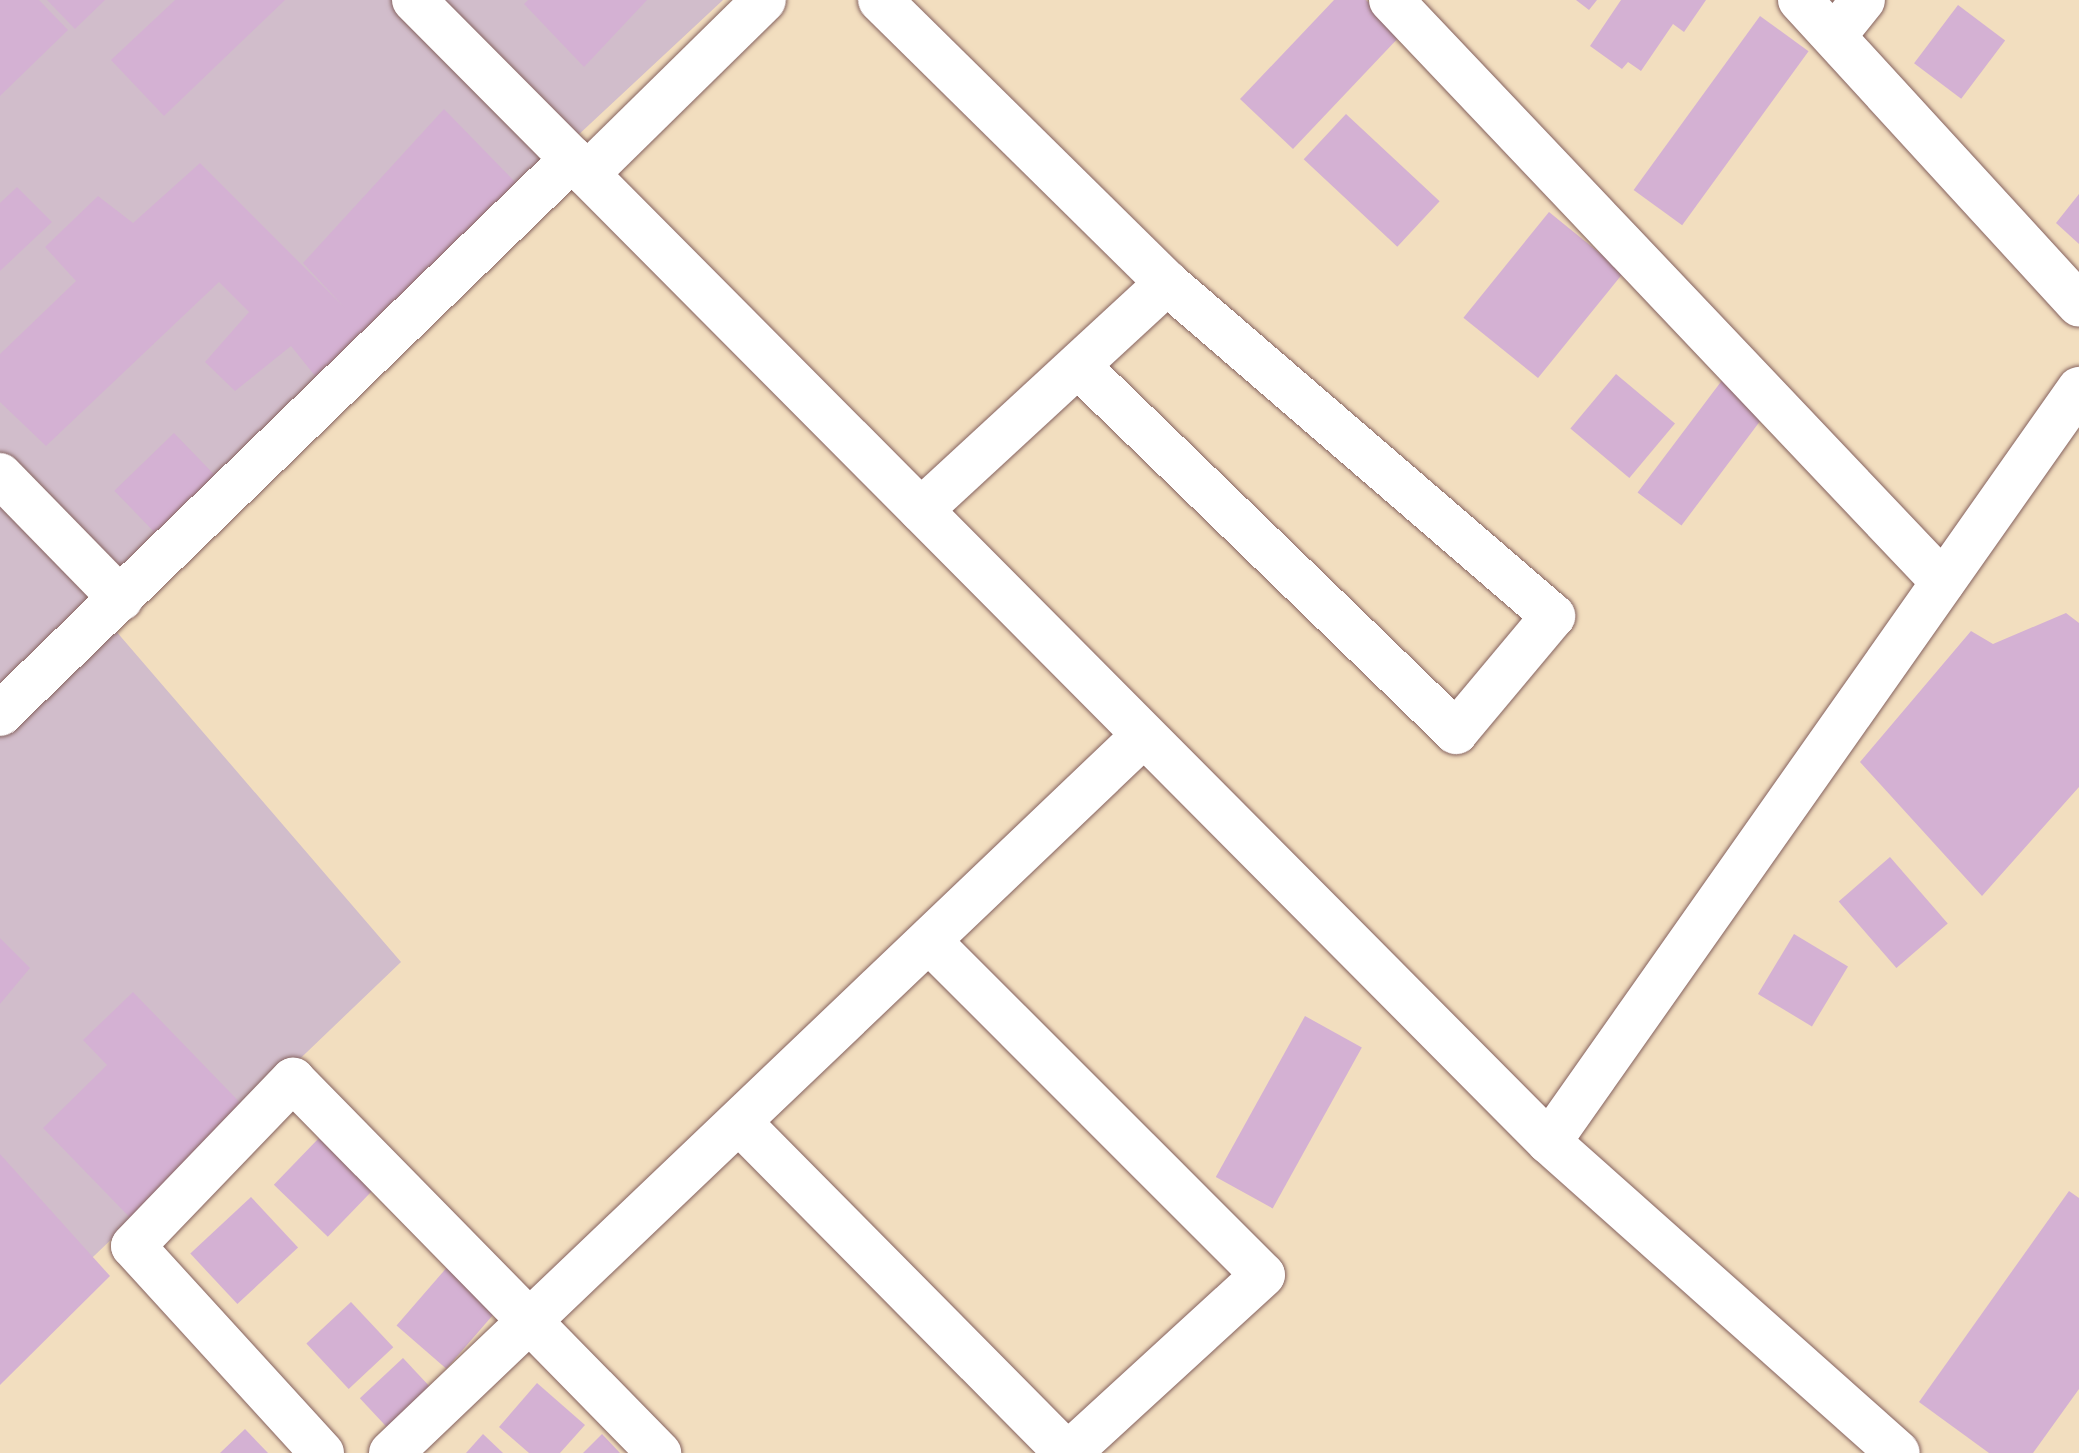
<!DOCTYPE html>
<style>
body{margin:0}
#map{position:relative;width:2079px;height:1453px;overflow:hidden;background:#f2debf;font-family:Itim,sans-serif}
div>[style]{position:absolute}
.industrial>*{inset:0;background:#d1bdcb}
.building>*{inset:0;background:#d4b1d3;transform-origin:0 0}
.roads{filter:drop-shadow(0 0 2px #85625f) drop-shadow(0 0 2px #85625f)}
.street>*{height:44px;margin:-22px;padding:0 22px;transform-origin:22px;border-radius:22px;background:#fff}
.secondary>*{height:44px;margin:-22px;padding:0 22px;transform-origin:22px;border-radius:22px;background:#fff}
span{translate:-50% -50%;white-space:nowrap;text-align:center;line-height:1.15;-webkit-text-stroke:7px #f7f3e8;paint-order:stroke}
</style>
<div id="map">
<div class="industrial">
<i style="clip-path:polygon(0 0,723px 0,517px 192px,109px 623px,401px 962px,0 1346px)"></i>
</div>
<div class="building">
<i style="clip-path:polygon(0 0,39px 0,68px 30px,0 96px)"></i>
<i style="clip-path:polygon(47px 0,105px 0,75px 29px)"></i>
<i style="clip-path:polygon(175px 0,285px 0,164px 116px,111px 60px)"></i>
<i style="clip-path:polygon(528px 0,647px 0,584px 67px,524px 4px)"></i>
<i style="clip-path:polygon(1334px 0,1366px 0,1402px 34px,1293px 149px,1240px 99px)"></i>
<i style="clip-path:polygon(1576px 0,1597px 0,1589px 10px)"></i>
<i style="clip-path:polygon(1621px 0,1706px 0,1684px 32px,1673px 24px,1641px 71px,1628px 62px,1622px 69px,1590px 46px)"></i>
<i style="left:1958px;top:5px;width:59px;height:73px;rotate:37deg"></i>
<i style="left:1760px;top:16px;width:60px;height:215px;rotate:36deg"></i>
<i style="clip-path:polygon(444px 109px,522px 189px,320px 382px,291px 346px,235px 391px,205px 362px,249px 312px,219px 282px,46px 446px,0 402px,0 354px,76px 281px,45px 247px,98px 196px,133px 223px,200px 163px,345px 308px,303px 263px)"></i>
<i style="left:1346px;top:114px;width:128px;height:62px;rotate:43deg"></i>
<i style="clip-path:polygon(17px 187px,52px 222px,0 271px,0 203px)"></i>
<i style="clip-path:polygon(2079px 194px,2079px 244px,2056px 223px)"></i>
<i style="left:1549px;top:212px;width:96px;height:136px;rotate:39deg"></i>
<i style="left:1616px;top:374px;width:77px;height:71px;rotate:40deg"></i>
<i style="left:1723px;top:379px;width:55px;height:142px;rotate:37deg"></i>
<i style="left:174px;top:433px;width:81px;height:83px;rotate:46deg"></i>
<i style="clip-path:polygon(2066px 613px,2079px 623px,2079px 787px,1982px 896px,1860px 762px,1971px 631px,1993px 644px)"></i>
<i style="left:1890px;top:857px;width:88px;height:68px;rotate:49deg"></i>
<i style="left:1794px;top:934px;width:63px;height:70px;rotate:31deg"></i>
<i style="clip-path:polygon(0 938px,30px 968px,0 1004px)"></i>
<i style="clip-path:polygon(133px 992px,254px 1117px,140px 1228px,43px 1128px,107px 1065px,83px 1040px)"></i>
<i style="left:1305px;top:1016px;width:65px;height:184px;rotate:29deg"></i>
<i style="left:319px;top:1138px;width:75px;height:65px;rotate:44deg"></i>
<i style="clip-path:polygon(0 1154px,110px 1276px,0 1385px)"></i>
<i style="clip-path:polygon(2069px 1191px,2079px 1198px,2079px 1389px,2033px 1453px,1989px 1453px,1919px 1402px)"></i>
<i style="left:251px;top:1197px;width:69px;height:83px;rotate:47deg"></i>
<i style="left:449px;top:1265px;width:66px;height:80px;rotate:41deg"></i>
<i style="left:351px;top:1302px;width:62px;height:61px;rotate:47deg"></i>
<i style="left:403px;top:1358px;width:50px;height:59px;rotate:47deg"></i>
<i style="clip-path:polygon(537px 1383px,585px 1425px,560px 1453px,529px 1453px,499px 1427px)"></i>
<i style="clip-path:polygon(245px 1429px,268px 1453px,220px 1453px)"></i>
<i style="clip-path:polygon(483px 1434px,503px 1453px,466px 1453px)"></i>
<i style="clip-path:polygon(602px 1434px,620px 1453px,583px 1453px)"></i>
</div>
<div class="roads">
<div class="street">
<i style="left:880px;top:0;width:403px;rotate:44.6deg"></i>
<i style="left:1167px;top:283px;width:510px;rotate:40.78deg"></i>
<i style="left:1553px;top:616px;width:151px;rotate:129.9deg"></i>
<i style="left:1456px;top:732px;width:526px;rotate:-135.92deg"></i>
<i style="left:1391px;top:0;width:802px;rotate:46.52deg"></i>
<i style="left:1800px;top:0;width:413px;rotate:47.5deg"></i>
<i style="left:1834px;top:36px;width:46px;rotate:-51.1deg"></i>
<i style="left:587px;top:174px;width:248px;rotate:-44.5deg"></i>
<i style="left:921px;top:510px;width:335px;rotate:-42.7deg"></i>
<i style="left:0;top:714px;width:797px;rotate:-44.14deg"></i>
<i style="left:929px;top:941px;width:472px;rotate:45deg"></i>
<i style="left:1263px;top:1275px;width:263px;rotate:137.5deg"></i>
<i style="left:739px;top:1122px;width:465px;rotate:45.3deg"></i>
<i style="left:1549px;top:1142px;width:921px;rotate:-54.86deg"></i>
<i style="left:322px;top:1453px;width:280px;rotate:-132.4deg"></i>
<i style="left:133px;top:1246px;width:231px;rotate:-46.1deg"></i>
<i style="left:293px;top:1080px;width:523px;rotate:45.54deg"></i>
<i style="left:391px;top:1453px;width:1040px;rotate:-43.64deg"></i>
</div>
<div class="secondary">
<i style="left:414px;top:0;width:1610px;rotate:45.18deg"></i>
<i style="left:1549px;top:1142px;width:467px;rotate:41.7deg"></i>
<i style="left:0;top:475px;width:173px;rotate:45.7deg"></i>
</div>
</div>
</div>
